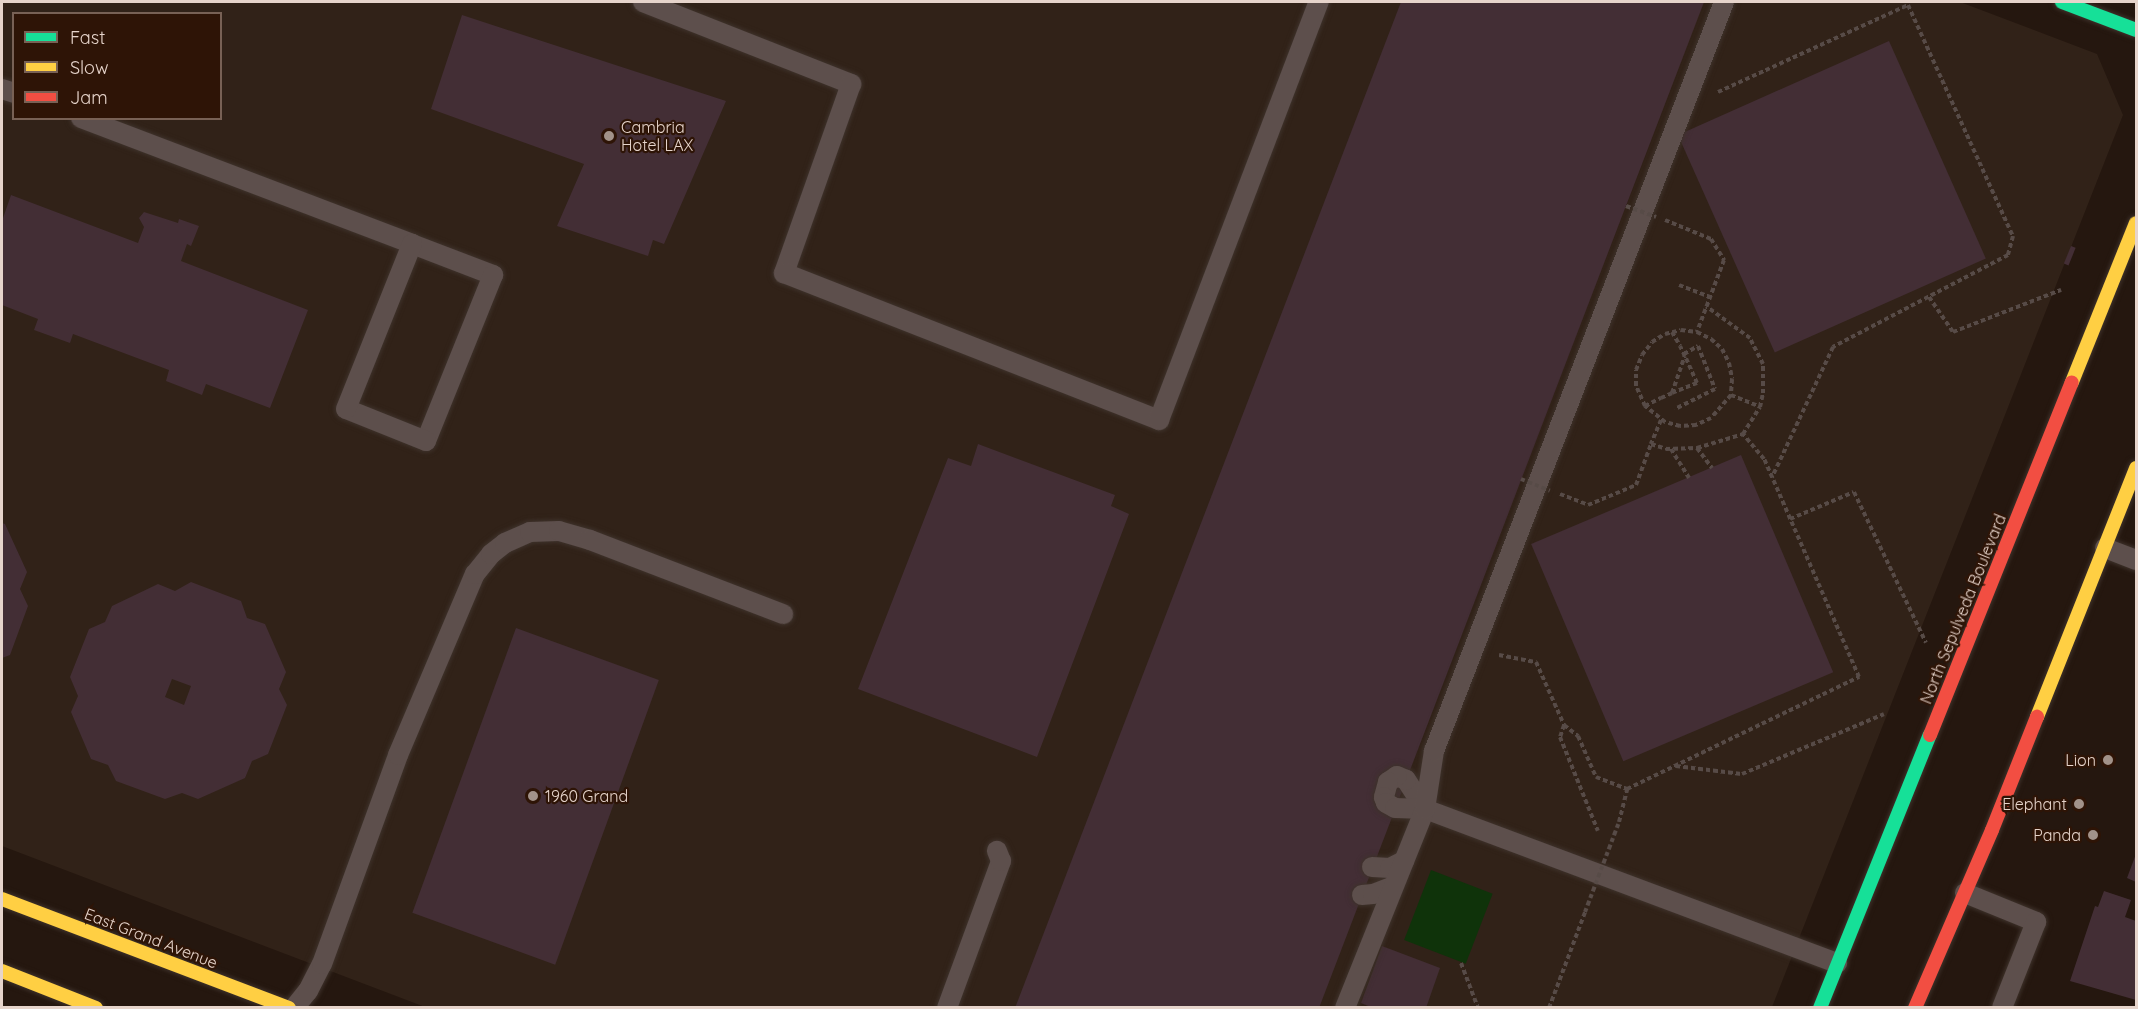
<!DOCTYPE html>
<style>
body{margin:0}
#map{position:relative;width:2138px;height:1009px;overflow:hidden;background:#25170f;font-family:Quicksand,sans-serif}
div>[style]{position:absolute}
.commercial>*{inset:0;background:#312218}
.green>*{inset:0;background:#0f330a;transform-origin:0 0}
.building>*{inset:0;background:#432e35;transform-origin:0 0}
.path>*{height:4px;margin-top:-2px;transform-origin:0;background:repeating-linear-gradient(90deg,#574b47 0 4.5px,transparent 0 7.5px)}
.roads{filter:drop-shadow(0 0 2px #3e322b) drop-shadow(0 0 2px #3e322b)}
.lane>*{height:20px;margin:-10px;padding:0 10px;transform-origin:10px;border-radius:10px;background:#5d4f4c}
.fast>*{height:14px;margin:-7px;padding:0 7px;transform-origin:7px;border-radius:7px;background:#16e098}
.slow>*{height:14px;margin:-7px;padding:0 7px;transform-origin:7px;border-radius:7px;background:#ffcf43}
.jam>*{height:14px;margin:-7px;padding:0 7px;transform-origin:7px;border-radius:7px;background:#f24e42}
.path-bridge>*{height:4px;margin-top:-2px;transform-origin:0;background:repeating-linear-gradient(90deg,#574b47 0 4.5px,transparent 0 7.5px)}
.dots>*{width:16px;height:16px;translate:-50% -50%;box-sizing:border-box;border:3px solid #2e1406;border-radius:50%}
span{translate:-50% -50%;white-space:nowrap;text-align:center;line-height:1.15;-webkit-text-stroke:4.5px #2e1406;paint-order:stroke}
.poi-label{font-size:16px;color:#e6d4cb}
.left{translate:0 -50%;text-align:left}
.right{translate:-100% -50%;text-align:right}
.street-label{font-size:16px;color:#e6d4cb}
.frame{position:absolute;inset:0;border:3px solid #e6d4cb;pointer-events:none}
.legend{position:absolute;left:12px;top:12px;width:210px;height:108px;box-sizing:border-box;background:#2e1406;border:2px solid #786155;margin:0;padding:8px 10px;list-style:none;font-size:18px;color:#e6d4cb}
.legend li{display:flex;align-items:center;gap:12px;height:30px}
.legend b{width:30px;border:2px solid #786155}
</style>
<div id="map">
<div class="commercial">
<i style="clip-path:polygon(evenodd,2px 2px,1960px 2px,2097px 54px,2123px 115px,1772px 1007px,425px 1007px,2px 846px,2px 2px,14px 14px,220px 14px,220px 118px,14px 118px,14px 14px)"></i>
</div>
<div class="green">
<i style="left:1431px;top:870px;width:66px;height:75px;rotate:21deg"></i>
</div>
<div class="building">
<i style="clip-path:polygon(1401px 2px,1704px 2px,1319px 1008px,1015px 1008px)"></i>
<i style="clip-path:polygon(462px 15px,726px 101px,664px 244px,653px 240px,648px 256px,557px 226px,584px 164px,431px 109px)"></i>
<i style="left:1889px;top:41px;width:238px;height:231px;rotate:66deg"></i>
<i style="clip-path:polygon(11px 195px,138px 243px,144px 227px,139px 218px,144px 212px,178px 223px,179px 219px,199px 226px,191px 246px,187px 244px,181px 261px,308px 310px,270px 408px,206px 384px,202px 395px,166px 381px,169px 370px,73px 334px,70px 343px,34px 330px,38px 319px,2px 305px,2px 221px)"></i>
<i style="left:2071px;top:246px;width:5px;height:19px;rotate:22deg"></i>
<i style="clip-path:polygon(978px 444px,1115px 495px,1111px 506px,1129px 514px,1037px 757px,858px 689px,948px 458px,971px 466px)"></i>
<i style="left:1741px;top:455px;width:236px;height:228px;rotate:67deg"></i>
<i style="clip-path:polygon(2px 523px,5px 524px,27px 572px,20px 589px,28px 606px,10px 655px,2px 658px)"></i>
<i style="clip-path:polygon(evenodd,191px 582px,241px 601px,247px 618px,265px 624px,286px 672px,279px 689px,287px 705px,268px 754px,252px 761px,245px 778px,198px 799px,182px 793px,165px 799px,116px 781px,108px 765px,91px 759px,71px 712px,78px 696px,70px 677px,89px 629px,105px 622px,112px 606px,158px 584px,175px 591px,191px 582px,172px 679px,191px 686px,184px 705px,165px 697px,172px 679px)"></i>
<i style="left:516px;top:628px;width:152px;height:303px;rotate:20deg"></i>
<i style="clip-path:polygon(2136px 854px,2136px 882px,2127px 878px)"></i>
<i style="clip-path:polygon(2104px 891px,2131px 900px,2125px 917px,2136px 921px,2136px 1000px,2070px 981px,2095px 906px,2098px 907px)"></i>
<i style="clip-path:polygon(1382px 946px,1440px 968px,1426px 1008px,1373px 1008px,1361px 1003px)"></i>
</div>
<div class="path">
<i style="left:1718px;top:92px;width:209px;rotate:-24.6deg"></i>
<i style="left:1908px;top:5px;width:254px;rotate:65.6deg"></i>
<i style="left:2013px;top:236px;width:20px;rotate:105deg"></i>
<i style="left:2008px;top:255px;width:198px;rotate:152.3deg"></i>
<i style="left:1833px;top:347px;width:144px;rotate:115.1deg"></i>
<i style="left:1665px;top:220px;width:50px;rotate:22.4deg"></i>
<i style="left:1711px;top:239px;width:25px;rotate:58deg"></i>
<i style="left:1724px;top:260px;width:77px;rotate:110.6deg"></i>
<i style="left:1679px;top:285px;width:33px;rotate:21deg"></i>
<i style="left:1929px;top:297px;width:42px;rotate:55.6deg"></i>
<i style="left:1953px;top:332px;width:116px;rotate:-21.3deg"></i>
<i style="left:1681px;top:330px;width:16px;rotate:7deg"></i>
<i style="left:1697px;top:332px;width:16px;rotate:27deg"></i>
<i style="left:1711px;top:339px;width:15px;rotate:42deg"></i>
<i style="left:1722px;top:349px;width:16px;rotate:63deg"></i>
<i style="left:1729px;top:363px;width:16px;rotate:79deg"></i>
<i style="left:1732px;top:379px;width:16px;rotate:94deg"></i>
<i style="left:1731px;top:395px;width:30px;rotate:131deg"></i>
<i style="left:1711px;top:418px;width:17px;rotate:155deg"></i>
<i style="left:1696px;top:425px;width:16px;rotate:176deg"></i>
<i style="left:1680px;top:426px;width:16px;rotate:-165deg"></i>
<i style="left:1665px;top:422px;width:26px;rotate:-141deg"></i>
<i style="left:1645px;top:406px;width:22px;rotate:-114deg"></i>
<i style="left:1636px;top:386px;width:16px;rotate:-90deg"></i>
<i style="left:1636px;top:370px;width:16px;rotate:-68deg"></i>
<i style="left:1642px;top:355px;width:16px;rotate:-52deg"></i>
<i style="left:1652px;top:342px;width:15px;rotate:-32deg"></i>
<i style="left:1665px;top:334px;width:16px;rotate:-14deg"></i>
<i style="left:1672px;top:332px;width:16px;rotate:60deg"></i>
<i style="left:1672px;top:393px;width:27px;rotate:-22deg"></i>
<i style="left:1697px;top:383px;width:32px;rotate:-114deg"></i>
<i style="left:1684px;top:354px;width:16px;rotate:-30deg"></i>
<i style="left:1698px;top:346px;width:46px;rotate:68.4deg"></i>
<i style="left:1715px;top:389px;width:45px;rotate:153.4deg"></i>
<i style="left:1731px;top:395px;width:31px;rotate:22deg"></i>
<i style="left:1645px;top:406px;width:18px;rotate:-27deg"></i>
<i style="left:1661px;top:420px;width:26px;rotate:113deg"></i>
<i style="left:1651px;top:444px;width:16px;rotate:18deg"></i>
<i style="left:1666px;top:449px;width:31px;rotate:-2deg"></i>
<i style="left:1697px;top:448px;width:48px;rotate:-16.9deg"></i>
<i style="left:1697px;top:448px;width:25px;rotate:53deg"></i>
<i style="left:1671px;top:449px;width:34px;rotate:58deg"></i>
<i style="left:1560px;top:494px;width:30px;rotate:21deg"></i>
<i style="left:1588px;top:505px;width:52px;rotate:-22.6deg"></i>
<i style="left:1636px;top:485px;width:44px;rotate:-69.9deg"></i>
<i style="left:1790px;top:519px;width:69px;rotate:-22.9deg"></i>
<i style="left:1854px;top:492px;width:167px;rotate:64.5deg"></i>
<i style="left:1499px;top:655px;width:38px;rotate:11deg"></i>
<i style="left:1536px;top:662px;width:69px;rotate:66deg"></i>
<i style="left:1564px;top:725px;width:18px;rotate:38deg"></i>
<i style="left:1578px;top:736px;width:45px;rotate:66.3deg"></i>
<i style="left:1596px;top:777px;width:33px;rotate:21deg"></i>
<i style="left:1564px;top:725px;width:13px;rotate:108deg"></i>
<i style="left:1560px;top:737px;width:101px;rotate:68deg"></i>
<i style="left:1676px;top:766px;width:66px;rotate:6.9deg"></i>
<i style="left:1742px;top:774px;width:154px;rotate:-22.9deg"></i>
<i style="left:1619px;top:822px;width:34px;rotate:-76deg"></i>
<i style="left:1627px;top:789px;width:258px;rotate:-25.8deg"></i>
<i style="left:1859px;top:677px;width:238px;rotate:-113.5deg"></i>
<i style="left:1764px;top:459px;width:33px;rotate:-130deg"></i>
<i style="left:1743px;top:434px;width:32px;rotate:-58deg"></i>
<i style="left:1760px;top:407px;width:14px;rotate:-78deg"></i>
<i style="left:1763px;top:393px;width:29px;rotate:-90deg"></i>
<i style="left:1763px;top:364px;width:29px;rotate:-117deg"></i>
<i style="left:1750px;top:338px;width:54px;rotate:-144deg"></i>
<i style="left:1461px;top:963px;width:48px;rotate:69.3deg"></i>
<i style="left:1549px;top:1008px;width:103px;rotate:-69.4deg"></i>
</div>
<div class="roads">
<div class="lane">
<i style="left:643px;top:2px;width:224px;rotate:21.5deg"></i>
<i style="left:851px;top:84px;width:201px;rotate:109.5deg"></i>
<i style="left:784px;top:273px;width:403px;rotate:21.4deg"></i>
<i style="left:1159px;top:420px;width:448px;rotate:-69.1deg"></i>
<i style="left:2px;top:89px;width:13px;rotate:18deg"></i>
<i style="left:81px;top:118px;width:354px;rotate:20.8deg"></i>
<i style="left:412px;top:244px;width:87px;rotate:20.9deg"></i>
<i style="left:493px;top:275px;width:179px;rotate:112deg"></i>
<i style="left:426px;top:441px;width:86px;rotate:-158.2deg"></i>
<i style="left:346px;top:409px;width:178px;rotate:-68.2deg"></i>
<i style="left:2105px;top:548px;width:33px;rotate:21deg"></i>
<i style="left:1425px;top:809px;width:35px;rotate:-123deg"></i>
<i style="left:1406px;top:780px;width:10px;rotate:-156deg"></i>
<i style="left:1397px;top:776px;width:11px;rotate:146deg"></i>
<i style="left:1388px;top:782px;width:16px;rotate:105deg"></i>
<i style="left:1384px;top:797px;width:6px;rotate:72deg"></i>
<i style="left:1386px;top:803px;width:10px;rotate:29deg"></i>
<i style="left:1395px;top:808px;width:30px;rotate:2deg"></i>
<i style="left:1425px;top:809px;width:440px;rotate:20.5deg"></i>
<i style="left:1372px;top:867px;width:18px;rotate:3deg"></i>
<i style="left:1390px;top:868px;width:16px;rotate:-27deg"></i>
<i style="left:1965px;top:893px;width:77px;rotate:22.2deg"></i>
<i style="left:2036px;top:922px;width:92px;rotate:111.6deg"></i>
<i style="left:1362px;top:895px;width:11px;rotate:-5deg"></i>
<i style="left:1373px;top:894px;width:22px;rotate:-21deg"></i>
<i style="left:294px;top:1008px;width:22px;rotate:-51deg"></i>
<i style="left:308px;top:991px;width:30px;rotate:-63deg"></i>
<i style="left:322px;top:964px;width:222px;rotate:-70deg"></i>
<i style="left:398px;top:755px;width:197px;rotate:-67deg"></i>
<i style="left:475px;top:574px;width:26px;rotate:-51deg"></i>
<i style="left:491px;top:554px;width:18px;rotate:-38deg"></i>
<i style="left:505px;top:543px;width:27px;rotate:-24deg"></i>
<i style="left:530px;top:532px;width:29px;rotate:-2deg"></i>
<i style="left:559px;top:531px;width:32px;rotate:16deg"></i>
<i style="left:590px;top:540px;width:207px;rotate:21deg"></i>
<i style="left:947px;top:1008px;width:157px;rotate:-69.8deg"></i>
<i style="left:1001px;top:861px;width:11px;rotate:-112deg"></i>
<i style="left:1345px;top:1008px;width:214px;rotate:-68.1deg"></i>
<i style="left:1425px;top:809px;width:59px;rotate:-81.2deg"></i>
<i style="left:1434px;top:751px;width:803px;rotate:-68.83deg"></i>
</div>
<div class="fast">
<i style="left:2062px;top:2px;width:79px;rotate:20.7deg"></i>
<i style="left:1820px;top:1008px;width:294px;rotate:-68.1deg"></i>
</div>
<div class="slow">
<i style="left:2072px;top:382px;width:171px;rotate:-68.1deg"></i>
<i style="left:2037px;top:717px;width:268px;rotate:-68.3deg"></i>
<i style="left:2px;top:899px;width:307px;rotate:20.8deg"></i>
<i style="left:2px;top:971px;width:101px;rotate:21.5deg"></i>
</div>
<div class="jam">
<i style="left:1930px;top:735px;width:380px;rotate:-68.1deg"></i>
<i style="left:1915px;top:1008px;width:194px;rotate:-66.6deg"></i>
<i style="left:1992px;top:830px;width:122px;rotate:-68.3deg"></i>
</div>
</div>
<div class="path-bridge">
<i style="left:1626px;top:206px;width:32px;rotate:20deg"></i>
<i style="left:1661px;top:398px;width:12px;rotate:-24deg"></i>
<i style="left:1672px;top:393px;width:39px;rotate:-71deg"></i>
<i style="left:1685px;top:356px;width:11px;rotate:-117deg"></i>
<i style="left:1521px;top:479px;width:31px;rotate:22deg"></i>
<i style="left:1585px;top:912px;width:96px;rotate:-69.3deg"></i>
</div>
<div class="dots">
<i style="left:609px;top:136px;background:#a29289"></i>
<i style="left:2108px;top:760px;background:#a29289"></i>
<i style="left:533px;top:796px;background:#a29289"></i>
<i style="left:2079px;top:804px;background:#a29289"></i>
<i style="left:2093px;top:835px;background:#a29289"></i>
</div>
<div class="poi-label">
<span class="left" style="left:621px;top:136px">Cambria<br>Hotel LAX</span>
<span class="right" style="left:2096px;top:760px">Lion</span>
<span class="left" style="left:545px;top:796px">1960 Grand</span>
<span class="right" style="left:2067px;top:804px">Elephant</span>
<span class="right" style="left:2081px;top:835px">Panda</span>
</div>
<div class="street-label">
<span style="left:1963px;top:609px;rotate:-68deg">North Sepulveda Boulevard</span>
<span style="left:151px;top:938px;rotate:21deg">East Grand Avenue</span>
</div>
<div class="frame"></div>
<ul class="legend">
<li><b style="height:8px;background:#16e098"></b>Fast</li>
<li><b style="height:8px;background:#ffcf43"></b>Slow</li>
<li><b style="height:8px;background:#f24e42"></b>Jam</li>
</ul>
</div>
